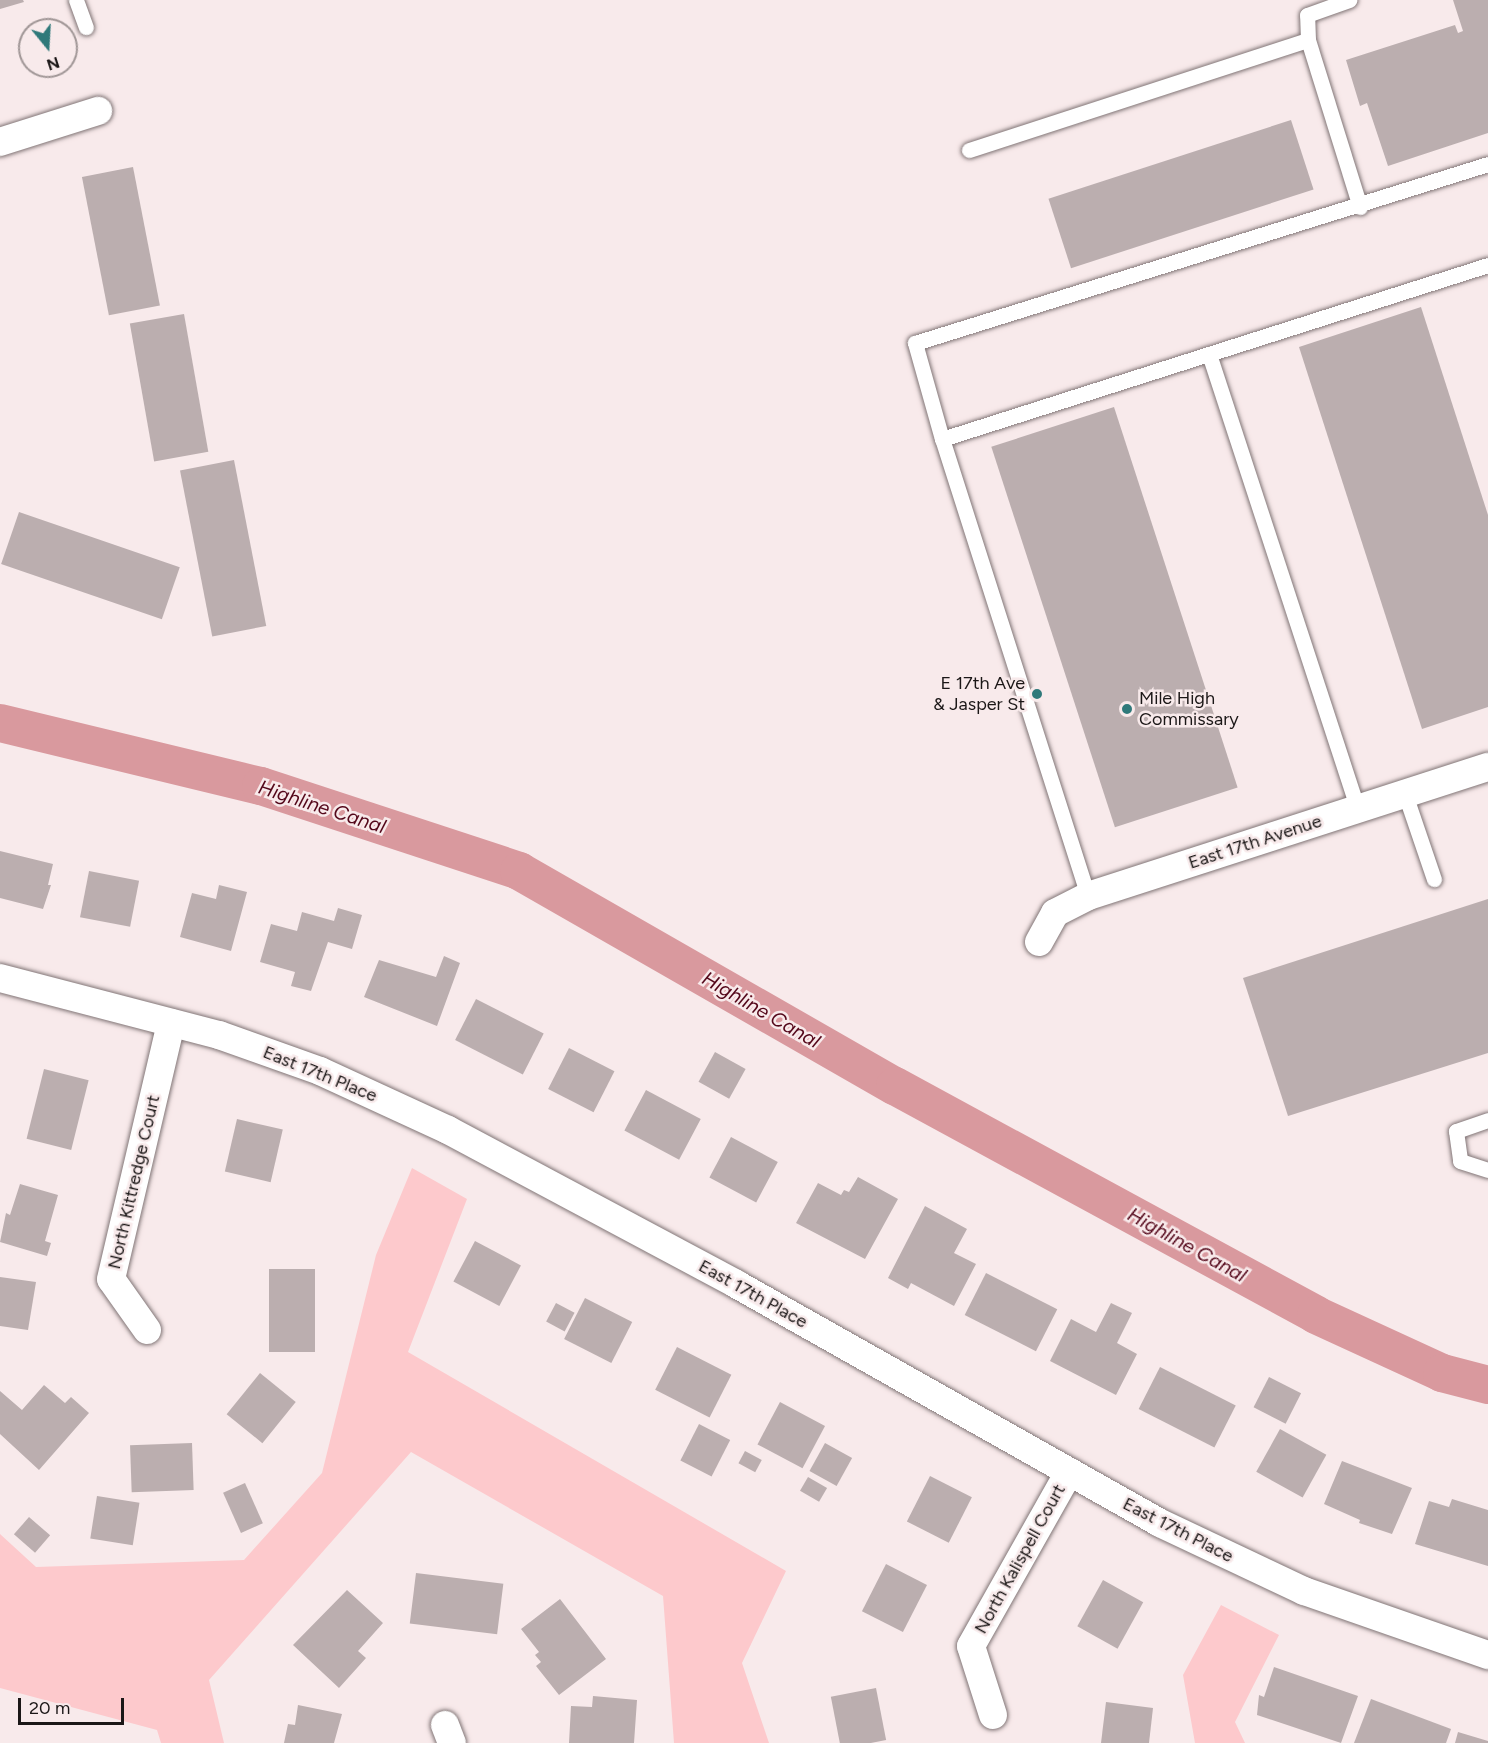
<!DOCTYPE html>
<style>
body{margin:0}
#map{position:relative;width:1488px;height:1743px;overflow:hidden;background:#f8eaeb;font-family:Figtree,sans-serif}
div>[style]{position:absolute}
.green>*{inset:0;background:#fdc9cc}
.canal>*{height:38px;margin:-19px;padding:0 19px;transform-origin:19px;border-radius:19px;background:#d9999e}
.building>*{inset:0;background:#bbaeaf;transform-origin:0 0}
.roads{filter:drop-shadow(0 0 2px #817576) drop-shadow(0 0 2px #817576)}
.service>*{height:15px;margin:-7.5px;padding:0 7.5px;transform-origin:7.5px;border-radius:7.5px;background:#fff}
.minor>*{height:28px;margin:-14px;padding:0 14px;transform-origin:14px;border-radius:14px;background:#fff}
.dots>*{width:16px;height:16px;translate:-50% -50%;box-sizing:border-box;border:3px solid #f8eaeb;border-radius:50%}
span{translate:-50% -50%;white-space:nowrap;text-align:center;line-height:1.15;-webkit-text-stroke:5px #f8eaeb;paint-order:stroke}
.poi-label{font-size:18px;color:#1b1717}
.right{translate:-100% -50%;text-align:right}
.left{translate:0 -50%;text-align:left}
.street-label{font-size:18px;color:#1b1717}
.water-label{font-size:20px;color:#54071a;font-style:italic}
.north{position:absolute;left:18px;top:18px;width:60px;height:60px;box-sizing:border-box;background:#f8eaeb;border:2px solid #a09696;border-radius:50%;rotate:162deg;font-size:16px;font-weight:700;line-height:24px;text-align:center;color:#1b1717}
.north::after{content:'';display:block;margin:auto;width:21px;height:27px;background:#2f797a;clip-path:polygon(50% 0,100% 100%,50% 72%,0 100%)}
.scale{position:absolute;left:18px;top:1698px;width:106px;height:27px;box-sizing:border-box;border:3px solid #1b1717;border-top:0;padding-left:8px;font-size:18px;line-height:21px;white-space:nowrap;color:#1b1717;-webkit-text-stroke:4px #f8eaeb;paint-order:stroke}
</style>
<div id="map">
<div class="green">
<i style="clip-path:polygon(412px 1168px,467px 1199px,408px 1352px,786px 1571px,742px 1663px,769px 1743px,674px 1743px,663px 1596px,411px 1452px,209px 1680px,224px 1743px,161px 1743px,157px 1730px,0 1688px,0 1534px,36px 1567px,244px 1560px,322px 1473px,376px 1255px)"></i>
<i style="clip-path:polygon(1221px 1605px,1279px 1635px,1235px 1722px,1245px 1743px,1195px 1743px,1183px 1675px)"></i>
</div>
<div class="canal">
<i style="left:0;top:723px;width:268px;rotate:13.6deg"></i>
<i style="left:261px;top:786px;width:272px;rotate:18.2deg"></i>
<i style="left:519px;top:871px;width:433px;rotate:29.8deg"></i>
<i style="left:895px;top:1086px;width:479px;rotate:28.5deg"></i>
<i style="left:1316px;top:1315px;width:139px;rotate:24.7deg"></i>
<i style="left:1442px;top:1373px;width:48px;rotate:14.6deg"></i>
</div>
<div class="building">
<i style="clip-path:polygon(0 0,23px 0,24px 2px,0 9px)"></i>
<i style="clip-path:polygon(1453px 0,1488px 0,1488px 133px,1388px 166px,1367px 103px,1360px 106px,1346px 60px,1455px 25px,1458px 33px,1463px 31px)"></i>
<i style="left:1291px;top:120px;width:73px;height:255px;rotate:72deg"></i>
<i style="left:133px;top:167px;width:141px;height:52px;rotate:79deg"></i>
<i style="clip-path:polygon(1421px 307px,1488px 515px,1488px 707px,1422px 729px,1299px 347px)"></i>
<i style="left:184px;top:314px;width:140px;height:55px;rotate:80deg"></i>
<i style="left:1114px;top:407px;width:400px;height:129px;rotate:72deg"></i>
<i style="left:234px;top:460px;width:169px;height:55px;rotate:79deg"></i>
<i style="left:19px;top:512px;width:170px;height:55px;rotate:19deg"></i>
<i style="clip-path:polygon(0 851px,53px 864px,48px 885px,51px 885px,43px 909px,0 898px)"></i>
<i style="left:89px;top:871px;width:51px;height:47px;rotate:11deg"></i>
<i style="clip-path:polygon(219px 885px,247px 892px,231px 951px,180px 937px,192px 893px,216px 899px)"></i>
<i style="clip-path:polygon(1488px 899px,1488px 1053px,1288px 1116px,1243px 978px)"></i>
<i style="clip-path:polygon(338px 908px,362px 915px,352px 949px,328px 942px,311px 991px,291px 986px,295px 972px,260px 962px,271px 924px,297px 931px,302px 912px,334px 921px)"></i>
<i style="clip-path:polygon(444px 956px,460px 963px,437px 1026px,364px 997px,379px 960px,436px 977px)"></i>
<i style="left:476px;top:999px;width:76px;height:46px;rotate:27deg"></i>
<i style="left:569px;top:1048px;width:51px;height:46px;rotate:27deg"></i>
<i style="left:715px;top:1052px;width:35px;height:34px;rotate:29deg"></i>
<i style="left:44px;top:1069px;width:46px;height:72px;rotate:14deg"></i>
<i style="left:646px;top:1090px;width:62px;height:46px;rotate:28deg"></i>
<i style="left:237px;top:1119px;width:47px;height:54px;rotate:13deg"></i>
<i style="left:731px;top:1137px;width:53px;height:46px;rotate:28deg"></i>
<i style="clip-path:polygon(858px 1177px,898px 1199px,865px 1259px,796px 1223px,818px 1183px,841px 1195px,844px 1190px,849px 1192px)"></i>
<i style="clip-path:polygon(20px 1184px,58px 1195px,45px 1241px,51px 1243px,47px 1256px,0 1242px,6px 1213px,10px 1215px)"></i>
<i style="clip-path:polygon(925px 1206px,967px 1229px,954px 1253px,976px 1264px,954px 1306px,911px 1283px,908px 1289px,888px 1278px)"></i>
<i style="left:475px;top:1241px;width:52px;height:46px;rotate:28deg"></i>
<i style="left:269px;top:1269px;width:46px;height:83px"></i>
<i style="left:986px;top:1273px;width:80px;height:47px;rotate:27deg"></i>
<i style="clip-path:polygon(0 1277px,36px 1282px,28px 1330px,0 1326px)"></i>
<i style="left:585px;top:1298px;width:53px;height:46px;rotate:27deg"></i>
<i style="left:556px;top:1303px;width:21px;height:21px;rotate:28deg"></i>
<i style="clip-path:polygon(1111px 1303px,1132px 1313px,1117px 1343px,1137px 1354px,1116px 1395px,1050px 1361px,1071px 1319px,1096px 1332px)"></i>
<i style="left:677px;top:1347px;width:61px;height:48px;rotate:27deg"></i>
<i style="left:1160px;top:1367px;width:85px;height:47px;rotate:27deg"></i>
<i style="left:260px;top:1373px;width:46px;height:53px;rotate:39deg"></i>
<i style="left:1269px;top:1377px;width:36px;height:34px;rotate:27deg"></i>
<i style="clip-path:polygon(44px 1385px,65px 1403px,71px 1397px,89px 1413px,39px 1470px,0 1434px,0 1391px,22px 1410px)"></i>
<i style="left:780px;top:1402px;width:51px;height:48px;rotate:28deg"></i>
<i style="left:699px;top:1424px;width:35px;height:41px;rotate:27deg"></i>
<i style="left:1280px;top:1429px;width:53px;height:49px;rotate:29deg"></i>
<i style="left:192px;top:1443px;width:47px;height:62px;rotate:88deg"></i>
<i style="left:825px;top:1443px;width:31px;height:32px;rotate:29deg"></i>
<i style="left:745px;top:1451px;width:19px;height:14px;rotate:28deg"></i>
<i style="clip-path:polygon(1342px 1461px,1412px 1488px,1392px 1534px,1359px 1523px,1360px 1520px,1324px 1504px)"></i>
<i style="left:930px;top:1476px;width:47px;height:51px;rotate:27deg"></i>
<i style="left:808px;top:1477px;width:22px;height:16px;rotate:30deg"></i>
<i style="left:245px;top:1483px;width:44px;height:24px;rotate:66deg"></i>
<i style="left:97px;top:1496px;width:43px;height:43px;rotate:9deg"></i>
<i style="clip-path:polygon(1452px 1499px,1488px 1510px,1488px 1566px,1415px 1544px,1429px 1501px,1449px 1507px)"></i>
<i style="left:29px;top:1517px;width:28px;height:23px;rotate:41deg"></i>
<i style="left:886px;top:1564px;width:46px;height:53px;rotate:27deg"></i>
<i style="left:416px;top:1573px;width:88px;height:51px;rotate:7deg"></i>
<i style="left:1103px;top:1580px;width:46px;height:53px;rotate:29deg"></i>
<i style="clip-path:polygon(347px 1590px,383px 1623px,358px 1651px,366px 1658px,339px 1688px,293px 1645px)"></i>
<i style="clip-path:polygon(560px 1599px,606px 1659px,559px 1695px,536px 1666px,541px 1662px,535px 1655px,539px 1652px,521px 1629px)"></i>
<i style="clip-path:polygon(1274px 1667px,1358px 1696px,1341px 1743px,1257px 1715px,1259px 1695px,1264px 1697px)"></i>
<i style="left:876px;top:1688px;width:53px;height:46px;rotate:79deg"></i>
<i style="clip-path:polygon(593px 1696px,637px 1700px,634px 1743px,569px 1743px,571px 1706px,592px 1707px)"></i>
<i style="clip-path:polygon(1371px 1699px,1451px 1729px,1446px 1743px,1354px 1743px)"></i>
<i style="clip-path:polygon(1106px 1702px,1153px 1708px,1149px 1743px,1101px 1743px)"></i>
<i style="clip-path:polygon(298px 1705px,342px 1714px,334px 1743px,284px 1743px,288px 1724px,295px 1725px)"></i>
<i style="clip-path:polygon(1458px 1732px,1488px 1741px,1488px 1743px,1455px 1743px)"></i>
</div>
<div class="roads">
<div class="service">
<i style="left:76px;top:0;width:29px;rotate:70deg"></i>
<i style="left:1308px;top:40px;width:25px;rotate:-92deg"></i>
<i style="left:1307px;top:15px;width:45px;rotate:-19.7deg"></i>
<i style="left:969px;top:150px;width:356px;rotate:-18deg"></i>
<i style="left:1308px;top:40px;width:175px;rotate:72.7deg"></i>
<i style="left:1209px;top:354px;width:479px;rotate:71.9deg"></i>
<i style="left:942px;top:439px;width:100px;rotate:-105.7deg"></i>
<i style="left:915px;top:343px;width:600px;rotate:-17.35deg"></i>
<i style="left:1405px;top:794px;width:90px;rotate:71.2deg"></i>
<i style="left:1088px;top:896px;width:480px;rotate:-107.7deg"></i>
<i style="left:942px;top:439px;width:573px;rotate:-17.68deg"></i>
<i style="left:1488px;top:1120px;width:34px;rotate:161deg"></i>
<i style="left:1456px;top:1131px;width:30px;rotate:82deg"></i>
<i style="left:1460px;top:1161px;width:29px;rotate:18deg"></i>
</div>
<div class="minor">
<i style="left:0;top:142px;width:103px;rotate:-17.6deg"></i>
<i style="left:1039px;top:942px;width:33px;rotate:-61deg"></i>
<i style="left:1055px;top:913px;width:37px;rotate:-27deg"></i>
<i style="left:1088px;top:896px;width:420px;rotate:-17.9deg"></i>
<i style="left:0;top:978px;width:226px;rotate:14.6deg"></i>
<i style="left:219px;top:1035px;width:107px;rotate:19.6deg"></i>
<i style="left:320px;top:1071px;width:141px;rotate:24.7deg"></i>
<i style="left:448px;top:1130px;width:327px;rotate:28.1deg"></i>
<i style="left:736px;top:1284px;width:487px;rotate:29.4deg"></i>
<i style="left:1160px;top:1523px;width:159px;rotate:25.3deg"></i>
<i style="left:1304px;top:1591px;width:195px;rotate:19.2deg"></i>
<i style="left:147px;top:1330px;width:62px;rotate:-125.2deg"></i>
<i style="left:111px;top:1279px;width:263px;rotate:-76.8deg"></i>
<i style="left:993px;top:1715px;width:72px;rotate:-107.7deg"></i>
<i style="left:971px;top:1646px;width:200px;rotate:-60.6deg"></i>
<i style="left:445px;top:1725px;width:19px;rotate:69deg"></i>
</div>
</div>
<div class="dots">
<i style="left:1037px;top:694px;background:#2f797a"></i>
<i style="left:1127px;top:709px;background:#2f797a"></i>
</div>
<div class="poi-label">
<span class="right" style="left:1025px;top:694px">E 17th Ave<br>&amp; Jasper St</span>
<span class="left" style="left:1139px;top:709px">Mile High<br>Commissary</span>
</div>
<div class="street-label">
<span style="left:1255px;top:842px;rotate:-18deg">East 17th Avenue</span>
<span style="left:320px;top:1074px;rotate:22deg">East 17th Place</span>
<span style="left:134px;top:1182px;rotate:-77deg">North Kittredge Court</span>
<span style="left:753px;top:1294px;rotate:29deg">East 17th Place</span>
<span style="left:1178px;top:1530px;rotate:27deg">East 17th Place</span>
<span style="left:1020px;top:1559px;rotate:-61deg">North Kalispell Court</span>
</div>
<div class="water-label">
<span style="left:322px;top:807px;rotate:18deg">Highline Canal</span>
<span style="left:761px;top:1010px;rotate:30deg">Highline Canal</span>
<span style="left:1187px;top:1245px;rotate:29deg">Highline Canal</span>
</div>
<div class="north">N</div>
<div class="scale">20 m</div>
</div>
